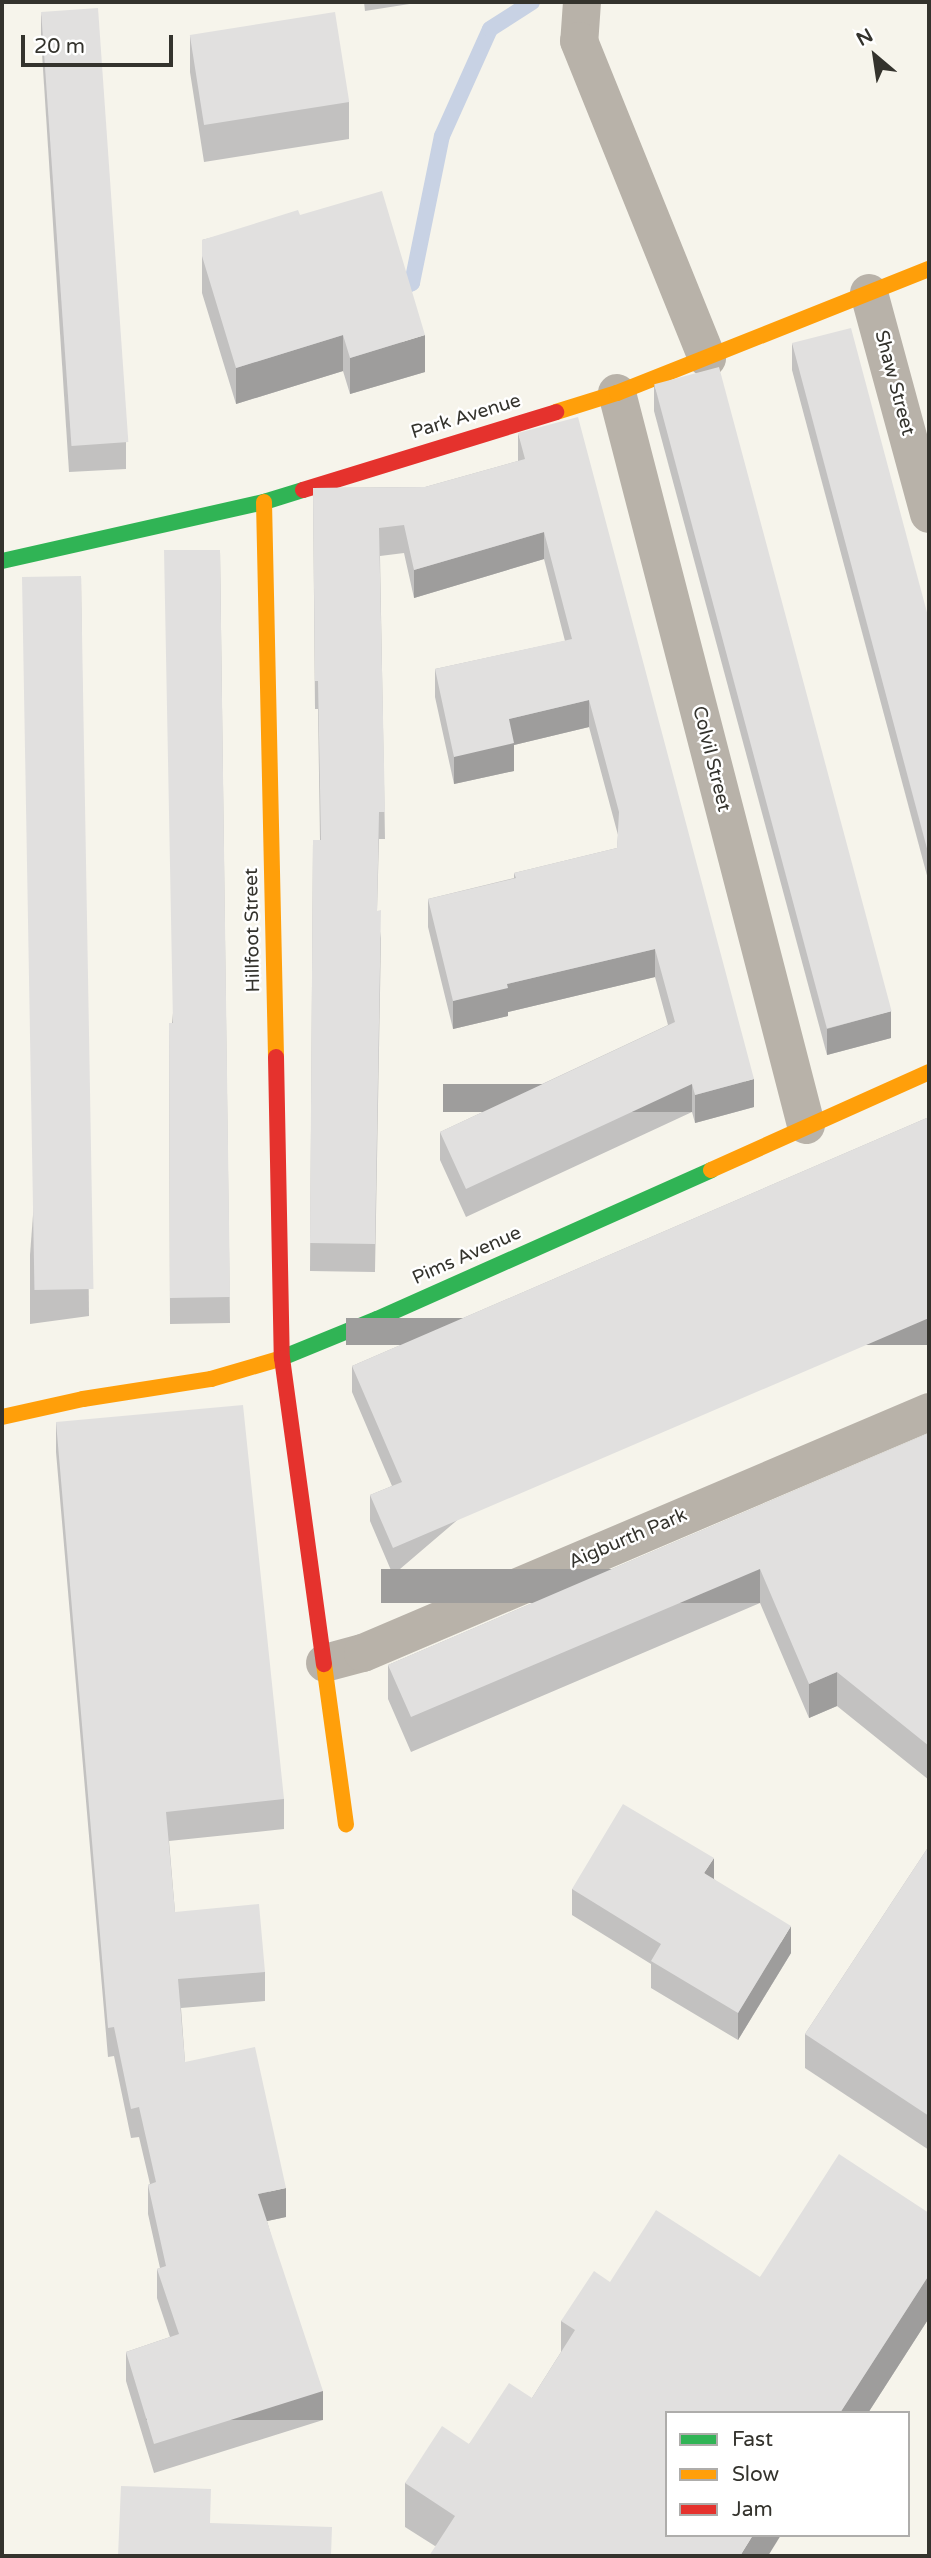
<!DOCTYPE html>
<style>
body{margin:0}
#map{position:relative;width:931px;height:2558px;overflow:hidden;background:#f6f4eb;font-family:"Varela Round",sans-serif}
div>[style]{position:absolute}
.stream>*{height:16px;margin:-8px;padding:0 8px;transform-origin:8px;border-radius:8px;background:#c8d2e4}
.street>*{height:38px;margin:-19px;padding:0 19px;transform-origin:19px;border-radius:19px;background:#b8b2a9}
.fast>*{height:16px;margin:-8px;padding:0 8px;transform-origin:8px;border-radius:8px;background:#30b455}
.slow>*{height:16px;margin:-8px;padding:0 8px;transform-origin:8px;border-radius:8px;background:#ff9f0a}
.jam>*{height:16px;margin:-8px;padding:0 8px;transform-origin:8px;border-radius:8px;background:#e5322d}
.wall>*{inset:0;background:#c2c1c0}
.shaded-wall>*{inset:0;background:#9e9d9c;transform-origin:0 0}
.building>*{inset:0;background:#e1e0df;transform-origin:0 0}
span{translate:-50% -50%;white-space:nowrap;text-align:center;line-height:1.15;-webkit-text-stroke:5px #fff;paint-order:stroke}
.street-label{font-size:19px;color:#34332d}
.frame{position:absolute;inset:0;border:4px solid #34332d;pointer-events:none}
.legend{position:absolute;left:665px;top:2411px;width:245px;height:126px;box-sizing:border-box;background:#fff;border:2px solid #aeadab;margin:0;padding:9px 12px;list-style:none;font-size:21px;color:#34332d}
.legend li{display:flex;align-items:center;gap:14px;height:35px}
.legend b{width:35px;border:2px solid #aeadab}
.north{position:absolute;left:840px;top:21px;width:70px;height:70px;-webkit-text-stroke:5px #fff;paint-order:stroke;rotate:331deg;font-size:19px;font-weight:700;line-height:28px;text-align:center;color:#34332d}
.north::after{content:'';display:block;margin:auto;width:24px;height:32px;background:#34332d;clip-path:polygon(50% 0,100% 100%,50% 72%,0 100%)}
.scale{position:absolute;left:21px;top:35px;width:152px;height:32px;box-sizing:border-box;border:4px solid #34332d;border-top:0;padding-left:9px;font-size:21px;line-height:24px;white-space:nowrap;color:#34332d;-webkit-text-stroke:5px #fff;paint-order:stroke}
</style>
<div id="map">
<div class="stream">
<i style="left:392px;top:294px;width:23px;rotate:-29deg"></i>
<i style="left:412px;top:283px;width:150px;rotate:-78.5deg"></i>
<i style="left:442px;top:136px;width:117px;rotate:-65.8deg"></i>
<i style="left:490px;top:29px;width:50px;rotate:-32.7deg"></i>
</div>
<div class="street">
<i style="left:582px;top:2px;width:39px;rotate:94deg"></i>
<i style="left:579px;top:41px;width:342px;rotate:68deg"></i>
<i style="left:869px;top:293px;width:229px;rotate:74.8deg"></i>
<i style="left:617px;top:393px;width:756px;rotate:75.52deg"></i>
<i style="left:325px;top:1663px;width:39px;rotate:-15deg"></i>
<i style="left:363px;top:1653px;width:615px;rotate:-23.06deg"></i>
</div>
<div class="fast">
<i style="left:2px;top:561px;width:269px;rotate:-12.7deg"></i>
<i style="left:264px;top:502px;width:41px;rotate:-17.1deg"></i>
<i style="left:279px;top:1359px;width:106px;rotate:-22.2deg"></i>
<i style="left:377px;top:1319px;width:366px;rotate:-24deg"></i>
</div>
<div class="slow">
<i style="left:556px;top:412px;width:64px;rotate:-17.3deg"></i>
<i style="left:617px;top:393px;width:336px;rotate:-21.7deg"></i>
<i style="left:264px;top:502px;width:555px;rotate:88.76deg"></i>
<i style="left:711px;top:1170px;width:239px;rotate:-24.2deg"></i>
<i style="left:2px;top:1417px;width:83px;rotate:-12.5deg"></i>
<i style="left:83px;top:1399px;width:130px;rotate:-8.9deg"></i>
<i style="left:211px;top:1379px;width:71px;rotate:-16.4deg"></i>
<i style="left:324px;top:1664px;width:162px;rotate:82.2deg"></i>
</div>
<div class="jam">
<i style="left:303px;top:490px;width:265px;rotate:-17.1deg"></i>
<i style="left:276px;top:1057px;width:301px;rotate:88.9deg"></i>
<i style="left:282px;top:1358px;width:309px;rotate:82.2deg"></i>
</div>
<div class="wall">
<i style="clip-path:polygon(364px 2px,422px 2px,365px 11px)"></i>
<i style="clip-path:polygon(41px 12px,126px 442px,126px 469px,69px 472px,41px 38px)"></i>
<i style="clip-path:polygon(190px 36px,349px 102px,349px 139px,204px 162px,190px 72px)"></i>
<i style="clip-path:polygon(300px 215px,425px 372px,350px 394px,343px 371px,236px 404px,202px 293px,202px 240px)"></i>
<i style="clip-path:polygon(792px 343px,929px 620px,929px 883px,792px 370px)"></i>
<i style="clip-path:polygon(654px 384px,891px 1038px,827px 1055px,654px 411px)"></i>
<i style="clip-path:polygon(518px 433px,754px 1107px,695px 1123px,692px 1112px,466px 1217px,440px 1160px,440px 1132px,668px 1025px,655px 977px,508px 1012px,508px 1016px,453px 1029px,428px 927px,428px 899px,514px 878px,514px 873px,617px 848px,618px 835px,589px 727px,514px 745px,514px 771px,454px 784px,435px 697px,435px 669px,565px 641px,544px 559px,414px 598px,404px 553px,380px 556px,385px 839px,379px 839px,377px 911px,381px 938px,375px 1272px,310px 1271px,313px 840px,320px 840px,318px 709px,315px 709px,313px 488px,425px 487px,518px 461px)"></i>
<i style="clip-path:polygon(220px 550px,230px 1323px,170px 1324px,169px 1023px,172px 1023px)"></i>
<i style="clip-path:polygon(81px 576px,89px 1316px,30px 1324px,30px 1255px)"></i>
<i style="clip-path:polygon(929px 1117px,393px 1575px,370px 1521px,370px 1495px,392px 1486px,352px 1392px,352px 1366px)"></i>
<i style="clip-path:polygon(56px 1422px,284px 1799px,284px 1829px,169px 1841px,175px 1912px,265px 1972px,265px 2001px,181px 2008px,185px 2062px,286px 2217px,267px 2221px,323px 2420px,154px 2473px,126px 2381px,126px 2352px,170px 2337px,157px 2298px,157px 2269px,160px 2268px,148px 2214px,148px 2185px,150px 2184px,139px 2137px,131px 2138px,114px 2056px,108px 2057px,56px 1452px)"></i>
<i style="clip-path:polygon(929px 1433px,929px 1780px,837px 1706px,809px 1718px,760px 1603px,411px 1752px,388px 1699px,388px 1665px)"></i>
<i style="clip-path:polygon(929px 1846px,929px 2150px,805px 2068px,805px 2034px)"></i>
<i style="clip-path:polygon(714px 1879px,791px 1953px,738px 2040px,651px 1988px,651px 1964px,572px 1915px,572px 1889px)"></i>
<i style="clip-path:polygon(929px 2213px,929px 2318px,868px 2413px,435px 2546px,405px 2527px,405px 2483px,469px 2444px,532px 2398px,561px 2352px,561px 2321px,610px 2282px,760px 2277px)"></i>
</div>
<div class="shaded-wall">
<i style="clip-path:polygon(343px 335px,343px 371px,236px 404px,236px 368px)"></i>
<i style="clip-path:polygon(425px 335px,425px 372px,350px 394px,350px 358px)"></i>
<i style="clip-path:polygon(544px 532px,544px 559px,414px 598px,414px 570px)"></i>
<i style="clip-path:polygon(589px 700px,589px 727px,514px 745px,514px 771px,454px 784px,454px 757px,509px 719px)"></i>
<i style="clip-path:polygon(655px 949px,655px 977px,508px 1012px,508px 1016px,453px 1029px,453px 1001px,507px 984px)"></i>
<i style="clip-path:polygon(891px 1011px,891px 1038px,827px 1055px,827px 1029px)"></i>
<i style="clip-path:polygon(754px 1079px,754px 1107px,695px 1123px,695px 1095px)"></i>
<i style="left:692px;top:1084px;width:28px;height:249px;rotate:90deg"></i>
<i style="left:929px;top:1318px;width:27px;height:583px;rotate:90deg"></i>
<i style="left:760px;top:1569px;width:34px;height:379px;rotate:90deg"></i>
<i style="clip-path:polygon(837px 1672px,837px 1706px,809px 1718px,809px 1684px)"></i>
<i style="clip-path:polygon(714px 1858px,714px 1885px,704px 1873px)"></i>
<i style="clip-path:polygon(791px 1926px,791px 1953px,738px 2040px,738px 2013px)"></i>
<i style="clip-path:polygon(286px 2188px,286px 2217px,258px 2223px,258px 2194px)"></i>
<i style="clip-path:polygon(929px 2275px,929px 2318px,868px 2413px,840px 2413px)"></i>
<i style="left:323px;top:2391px;width:29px;height:177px;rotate:90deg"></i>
<i style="clip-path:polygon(753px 2535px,781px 2535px,768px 2556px,740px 2556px)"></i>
</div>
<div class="building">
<i style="left:98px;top:8px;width:435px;height:57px;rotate:86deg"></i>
<i style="left:335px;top:12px;width:91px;height:147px;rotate:81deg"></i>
<i style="clip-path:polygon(382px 191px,425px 335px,350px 358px,343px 335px,236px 368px,202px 256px,202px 240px,298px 210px,300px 215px)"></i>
<i style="clip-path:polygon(851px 328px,929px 620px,929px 856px,792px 343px)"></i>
<i style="left:719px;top:367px;width:667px;height:67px;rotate:75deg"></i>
<i style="clip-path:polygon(578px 417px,754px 1079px,695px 1095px,692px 1084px,466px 1189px,440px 1132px,675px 1022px,655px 949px,507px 984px,508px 988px,453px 1001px,428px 899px,516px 878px,514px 873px,617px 848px,619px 812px,589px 700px,509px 719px,514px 743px,454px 757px,435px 669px,572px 639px,544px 532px,414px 570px,404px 525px,379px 528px,385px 812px,379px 812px,377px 911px,381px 910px,375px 1244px,310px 1243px,313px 840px,321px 840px,318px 681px,315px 681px,313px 488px,425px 487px,525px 459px,518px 433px)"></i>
<i style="clip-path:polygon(164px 550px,220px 550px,230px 1297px,170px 1298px,169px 1023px,173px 1023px)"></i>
<i style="left:81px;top:576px;width:713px;height:59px;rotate:89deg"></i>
<i style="clip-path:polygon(929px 1117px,929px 1318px,393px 1548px,370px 1495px,402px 1482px,352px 1366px)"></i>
<i style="clip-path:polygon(243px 1405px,284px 1799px,166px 1812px,175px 1912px,259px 1904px,265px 1972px,178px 1979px,185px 2062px,255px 2047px,286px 2188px,258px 2194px,323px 2391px,154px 2444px,126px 2352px,179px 2334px,157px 2269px,166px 2266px,148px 2185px,156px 2182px,139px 2107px,131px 2109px,114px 2027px,108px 2028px,56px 1422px)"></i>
<i style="clip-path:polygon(929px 1433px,929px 1746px,837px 1672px,809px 1684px,760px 1569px,411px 1717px,388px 1665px)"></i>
<i style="clip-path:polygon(623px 1804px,714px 1858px,704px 1873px,791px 1926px,738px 2013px,651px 1961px,661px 1944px,572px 1889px)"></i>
<i style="clip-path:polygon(929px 1846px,929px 2116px,805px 2034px)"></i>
<i style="clip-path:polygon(839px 2154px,929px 2213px,929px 2275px,840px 2413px,667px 2413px,667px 2535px,753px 2535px,740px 2556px,429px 2556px,455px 2516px,405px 2483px,442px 2426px,469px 2444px,509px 2383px,532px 2398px,575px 2330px,561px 2321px,594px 2271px,610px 2282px,656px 2210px,760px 2277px)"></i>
<i style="clip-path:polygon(121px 2486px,211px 2489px,210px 2523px,332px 2527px,331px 2556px,118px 2556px)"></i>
</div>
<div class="street-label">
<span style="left:894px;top:383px;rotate:75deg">Shaw Street</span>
<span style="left:466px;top:417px;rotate:-17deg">Park Avenue</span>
<span style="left:711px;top:759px;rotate:76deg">Colvil Street</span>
<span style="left:253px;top:930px;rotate:-91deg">Hillfoot Street</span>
<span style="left:467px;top:1256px;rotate:-24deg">Pims Avenue</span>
<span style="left:628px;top:1539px;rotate:-23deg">Aigburth Park</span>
</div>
<div class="frame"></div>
<ul class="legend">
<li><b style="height:9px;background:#30b455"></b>Fast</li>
<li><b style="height:9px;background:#ff9f0a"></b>Slow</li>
<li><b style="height:9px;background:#e5322d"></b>Jam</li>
</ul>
<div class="north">N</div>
<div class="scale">20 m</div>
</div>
